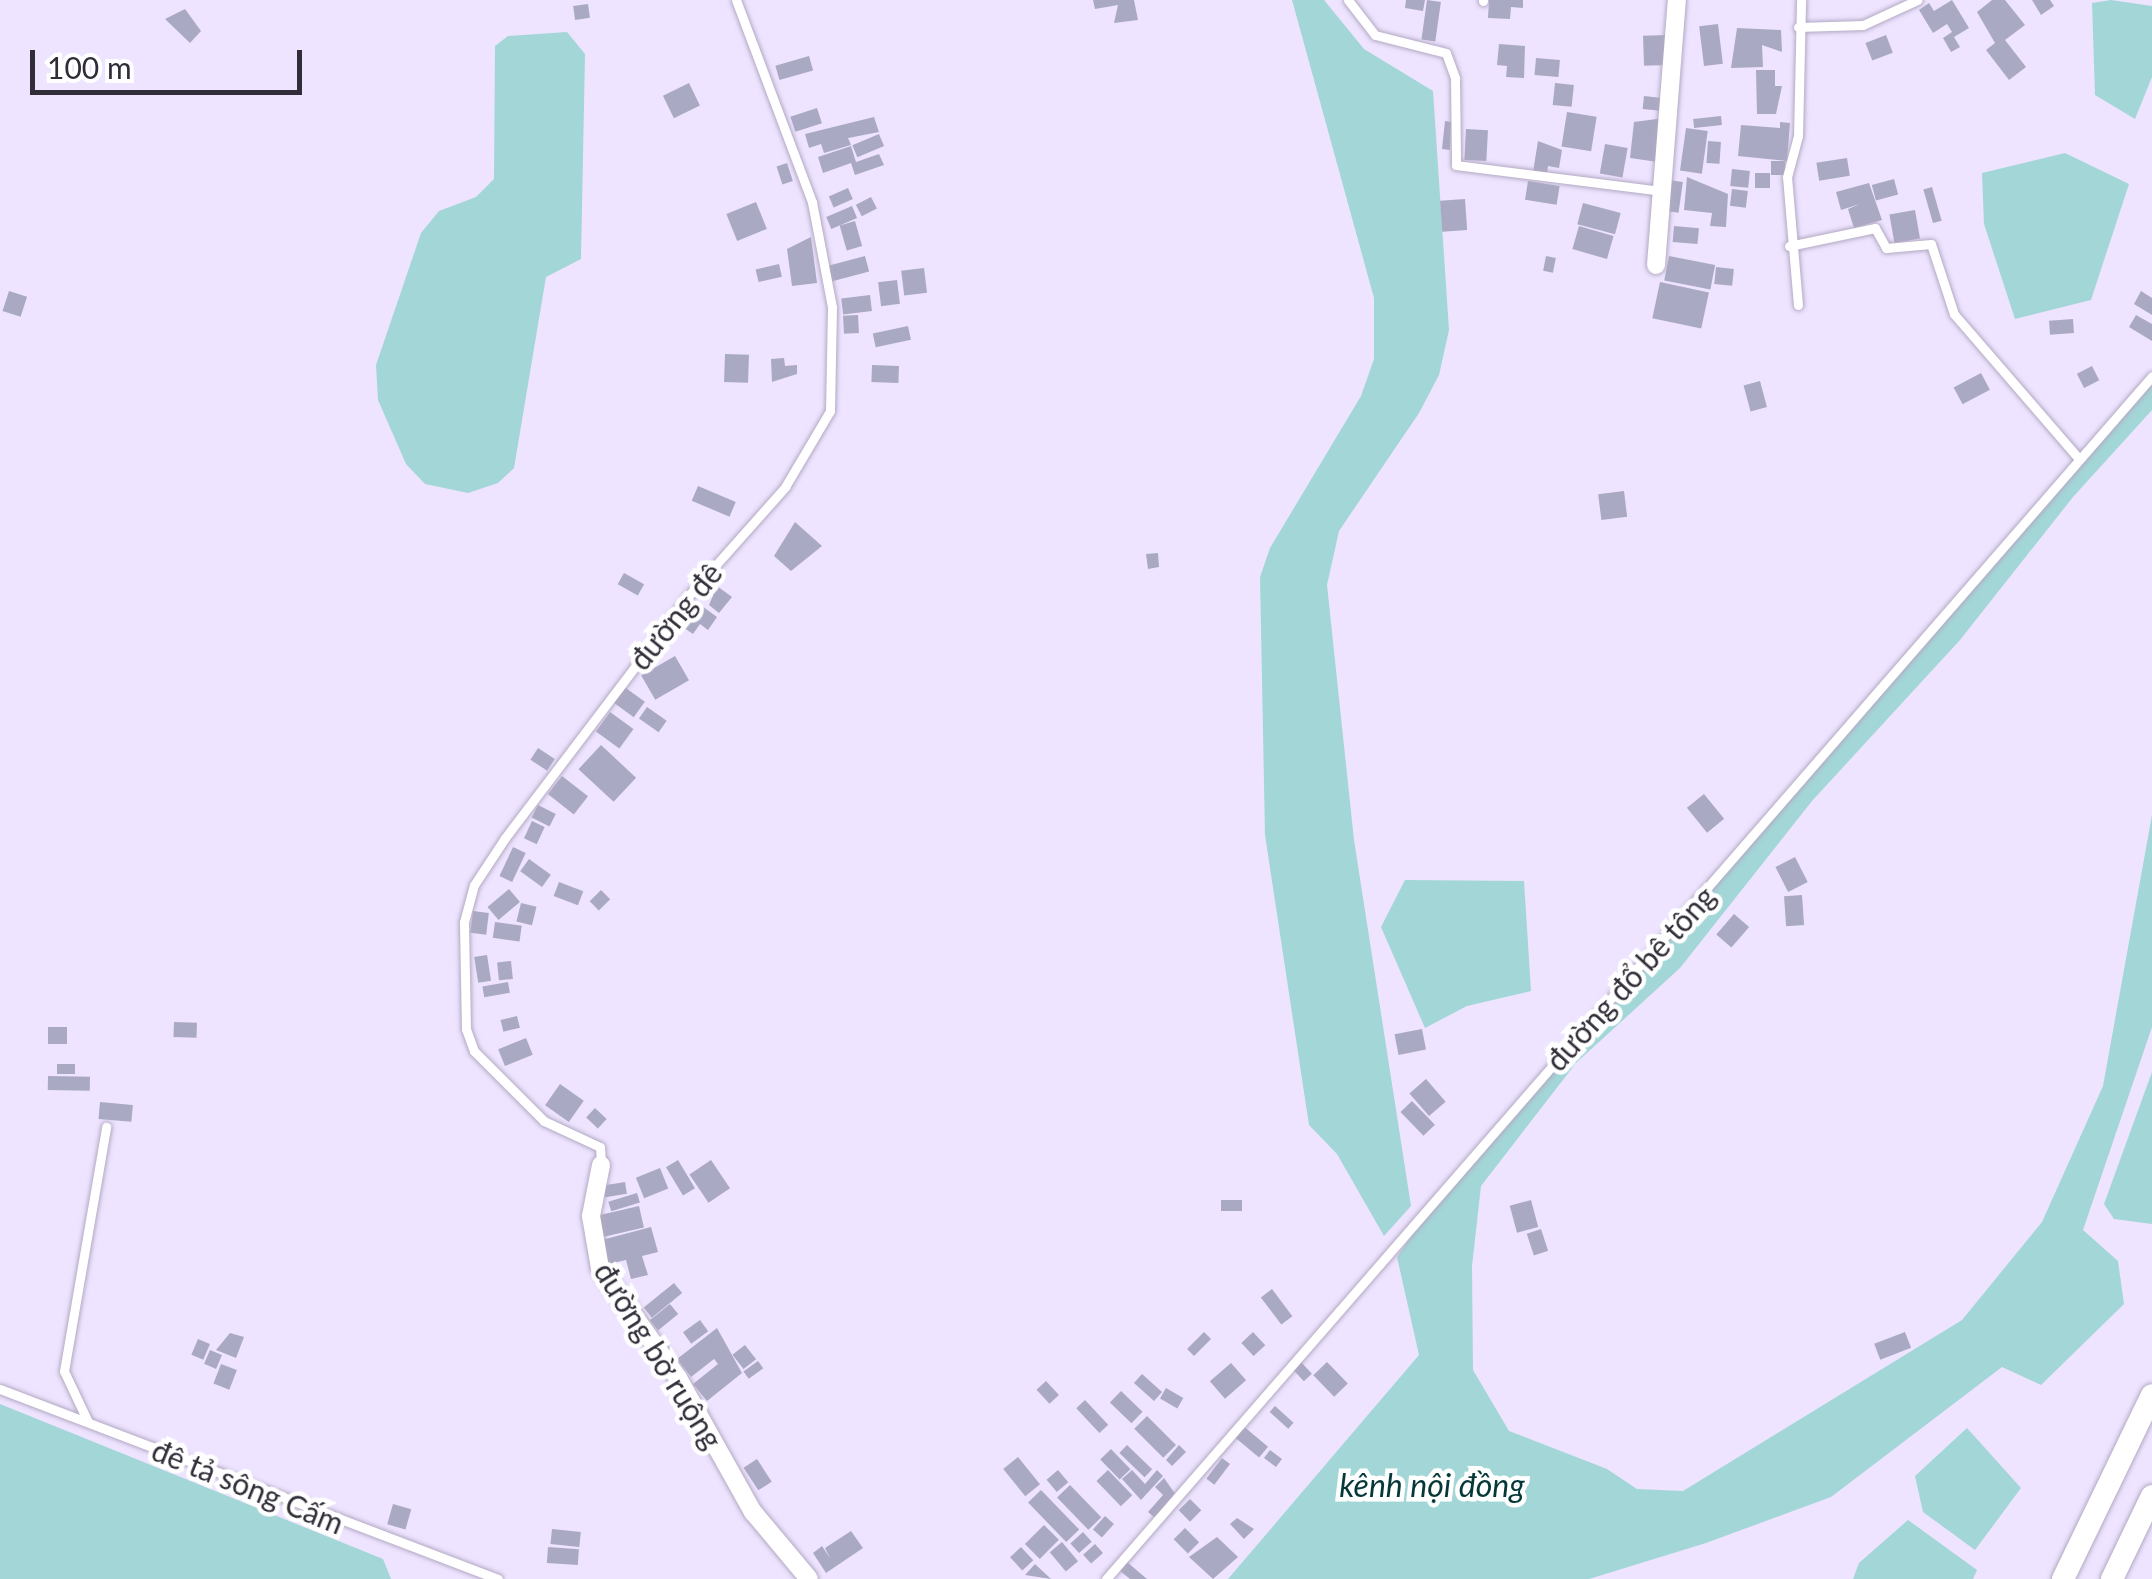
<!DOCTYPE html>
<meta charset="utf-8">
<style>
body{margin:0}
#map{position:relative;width:2152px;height:1579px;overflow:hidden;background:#eee4ff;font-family:Lato,sans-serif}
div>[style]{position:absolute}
.water>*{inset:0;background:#a3d6d7}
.building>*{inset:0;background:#aaa9c3;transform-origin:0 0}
.roads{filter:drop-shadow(0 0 2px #b3a9c3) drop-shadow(0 0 2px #b3a9c3)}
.service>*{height:9px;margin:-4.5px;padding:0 4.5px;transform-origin:4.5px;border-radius:4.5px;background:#fff}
.minor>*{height:18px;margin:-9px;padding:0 9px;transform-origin:9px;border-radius:9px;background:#fff}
.tertiary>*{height:22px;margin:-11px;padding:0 11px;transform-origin:11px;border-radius:11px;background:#fff}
span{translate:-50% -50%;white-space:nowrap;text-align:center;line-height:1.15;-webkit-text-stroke:9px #fff;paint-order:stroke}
.street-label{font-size:30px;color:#312d38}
.water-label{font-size:32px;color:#063839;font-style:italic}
.scale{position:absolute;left:30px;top:50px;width:272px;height:45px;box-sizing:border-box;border:5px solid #312d38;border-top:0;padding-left:12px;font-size:30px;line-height:35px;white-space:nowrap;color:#312d38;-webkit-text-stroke:8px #fff;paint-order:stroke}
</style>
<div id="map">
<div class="water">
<i style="clip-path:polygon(1292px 0,1324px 0,1364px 49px,1433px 91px,1449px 330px,1439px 375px,1419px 413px,1339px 531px,1327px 585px,1354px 840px,1411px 1206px,1384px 1236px,1337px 1154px,1309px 1125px,1265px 835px,1260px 577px,1270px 548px,1361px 396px,1374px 359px,1374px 298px)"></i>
<i style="clip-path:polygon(2111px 0,2152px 6px,2152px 77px,2135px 119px,2095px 95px,2092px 3px)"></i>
<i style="clip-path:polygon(567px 32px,585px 54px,581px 259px,546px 277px,514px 468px,498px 483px,468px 493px,425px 484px,406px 464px,378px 400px,376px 365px,421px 233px,439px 211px,476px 197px,494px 179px,495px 46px,508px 36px)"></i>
<i style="clip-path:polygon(2065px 153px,2129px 184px,2091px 300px,2015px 319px,1984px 224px,1982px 173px)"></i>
<i style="clip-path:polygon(2152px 385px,2152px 410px,2073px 497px,1960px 640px,1812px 801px,1680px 968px,1576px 1063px,1481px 1186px,1472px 1266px,1473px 1370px,1509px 1431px,1607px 1469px,1637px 1489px,1683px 1491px,1962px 1320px,2042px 1222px,2103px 1086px,2152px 815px,2152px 1027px,2083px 1230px,2118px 1261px,2124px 1304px,2041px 1385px,2002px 1367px,1831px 1497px,1706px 1543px,1589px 1579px,1228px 1579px,1419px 1355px,1397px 1257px,1428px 1211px)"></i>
<i style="clip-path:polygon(1405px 880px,1524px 881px,1531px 991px,1467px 1006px,1425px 1028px,1381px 927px)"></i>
<i style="clip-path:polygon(2152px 1072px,2152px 1224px,2114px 1219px,2104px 1204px)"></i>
<i style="clip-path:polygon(0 1404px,383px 1559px,391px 1579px,0 1579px)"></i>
<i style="clip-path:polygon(1967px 1428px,2021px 1488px,1975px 1550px,1923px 1512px,1915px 1476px)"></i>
<i style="clip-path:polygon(1908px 1520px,1977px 1570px,1973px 1579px,1853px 1579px,1859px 1563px)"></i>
</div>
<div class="building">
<i style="clip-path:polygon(1093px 0,1134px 0,1138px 20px,1114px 23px,1118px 5px,1095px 9px)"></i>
<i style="clip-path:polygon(1406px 0,1425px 0,1423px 11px,1405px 8px)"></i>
<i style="left:1427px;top:0;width:14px;height:40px;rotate:8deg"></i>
<i style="clip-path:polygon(1489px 0,1523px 0,1523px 8px,1511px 7px,1510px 19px,1488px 18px)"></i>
<i style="clip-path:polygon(1952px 0,1969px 28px,1954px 37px,1960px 47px,1951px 52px,1943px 38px,1952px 32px,1947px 24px,1933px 33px,1919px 10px,1929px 3px,1934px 11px)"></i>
<i style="clip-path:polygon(1992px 0,2005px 0,2025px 25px,2005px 40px,2026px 67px,2009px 80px,1986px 50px,1995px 43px,1977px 12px)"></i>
<i style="clip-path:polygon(2032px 0,2050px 0,2054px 6px,2041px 15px)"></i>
<i style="left:588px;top:4px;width:14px;height:15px;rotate:82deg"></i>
<i style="clip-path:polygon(185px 9px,201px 31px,190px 43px,165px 19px)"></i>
<i style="left:1718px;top:24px;width:40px;height:19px;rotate:83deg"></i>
<i style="clip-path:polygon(1737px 28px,1781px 30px,1782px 52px,1762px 45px,1763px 67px,1731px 68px)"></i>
<i style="left:1667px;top:35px;width:30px;height:24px;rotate:88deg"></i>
<i style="left:1886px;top:35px;width:19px;height:22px;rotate:69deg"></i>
<i style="clip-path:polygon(1499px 44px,1525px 46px,1524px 78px,1506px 77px,1507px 66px,1497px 65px)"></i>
<i style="left:809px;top:56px;width:15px;height:35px;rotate:74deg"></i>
<i style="left:1536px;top:58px;width:24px;height:17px;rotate:5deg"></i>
<i style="clip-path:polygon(1756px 70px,1775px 70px,1775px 86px,1782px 86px,1776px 114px,1757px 114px)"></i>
<i style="left:689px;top:83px;width:25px;height:29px;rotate:64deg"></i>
<i style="left:1555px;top:83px;width:19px;height:22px;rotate:6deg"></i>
<i style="left:1644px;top:96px;width:18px;height:13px;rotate:6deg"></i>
<i style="left:817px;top:108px;width:16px;height:28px;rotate:72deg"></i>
<i style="left:1567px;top:112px;width:30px;height:35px;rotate:9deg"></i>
<i style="left:1721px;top:116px;width:9px;height:28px;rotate:84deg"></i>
<i style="clip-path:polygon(874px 117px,879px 132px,838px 140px,848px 138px,851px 145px,824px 153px,821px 144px,809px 148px,805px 134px)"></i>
<i style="clip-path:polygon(1664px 118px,1658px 162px,1630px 158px,1634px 122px)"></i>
<i style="clip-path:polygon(1445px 121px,1451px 122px,1450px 150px,1442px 149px)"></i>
<i style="clip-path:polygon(1780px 122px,1790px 123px,1787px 161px,1738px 156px,1741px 125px,1780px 128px)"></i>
<i style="left:1686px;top:128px;width:22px;height:43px;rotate:8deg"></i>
<i style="left:1466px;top:129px;width:22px;height:31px;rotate:3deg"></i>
<i style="left:879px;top:134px;width:13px;height:29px;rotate:67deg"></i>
<i style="clip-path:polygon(1538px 141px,1562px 150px,1559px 168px,1548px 166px,1547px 174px,1533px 172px)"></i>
<i style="left:1708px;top:141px;width:13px;height:22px;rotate:4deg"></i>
<i style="left:1605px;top:144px;width:23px;height:30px;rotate:10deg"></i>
<i style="clip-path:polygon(851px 146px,856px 162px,879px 154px,884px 165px,855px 175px,851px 163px,823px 173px,818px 157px)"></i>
<i style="left:1847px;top:158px;width:18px;height:31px;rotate:81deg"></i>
<i style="left:1771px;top:161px;width:14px;height:14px"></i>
<i style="left:787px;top:163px;width:19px;height:11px;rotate:72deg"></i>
<i style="left:1732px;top:169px;width:18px;height:17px;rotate:6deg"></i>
<i style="left:1755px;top:173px;width:15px;height:15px"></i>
<i style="clip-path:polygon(1687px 177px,1728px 194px,1726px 227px,1710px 226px,1712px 213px,1684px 210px)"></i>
<i style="left:1894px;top:179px;width:16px;height:23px;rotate:75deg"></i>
<i style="left:1669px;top:180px;width:14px;height:31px;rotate:8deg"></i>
<i style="left:1528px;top:181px;width:32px;height:19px;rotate:9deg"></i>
<i style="clip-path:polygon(1869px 183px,1882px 220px,1854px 228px,1848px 209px,1860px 204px,1841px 210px,1836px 192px)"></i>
<i style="left:1932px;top:187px;width:35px;height:9px;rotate:74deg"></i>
<i style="left:848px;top:188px;width:12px;height:21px;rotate:66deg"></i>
<i style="left:1732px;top:189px;width:16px;height:17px;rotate:7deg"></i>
<i style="left:871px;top:197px;width:13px;height:17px;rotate:63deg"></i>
<i style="left:1465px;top:199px;width:31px;height:25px;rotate:86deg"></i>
<i style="left:756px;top:202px;width:29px;height:32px;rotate:68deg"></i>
<i style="left:1583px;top:203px;width:39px;height:22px;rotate:15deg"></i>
<i style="left:852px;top:206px;width:13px;height:28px;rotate:67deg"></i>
<i style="left:1915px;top:210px;width:29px;height:26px;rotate:80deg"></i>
<i style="left:855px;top:221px;width:26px;height:16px;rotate:74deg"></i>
<i style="left:1579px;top:226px;width:36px;height:24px;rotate:16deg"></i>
<i style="left:1674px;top:226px;width:25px;height:16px;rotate:5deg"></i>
<i style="clip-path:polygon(811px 237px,817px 283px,792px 286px,787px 249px)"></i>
<i style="left:865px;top:256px;width:16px;height:38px;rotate:75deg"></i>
<i style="left:1546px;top:256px;width:10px;height:15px;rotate:11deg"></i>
<i style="left:1669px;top:256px;width:47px;height:25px;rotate:11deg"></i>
<i style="left:779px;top:264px;width:13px;height:24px;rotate:77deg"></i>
<i style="left:1716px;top:267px;width:18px;height:17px;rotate:6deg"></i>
<i style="left:924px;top:268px;width:25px;height:23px;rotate:83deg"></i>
<i style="left:897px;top:280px;width:24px;height:19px;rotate:83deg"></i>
<i style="left:1660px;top:282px;width:50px;height:37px;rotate:12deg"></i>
<i style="left:9px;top:291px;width:19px;height:21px;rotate:18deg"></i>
<i style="clip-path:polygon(2141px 291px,2152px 298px,2152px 315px,2134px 304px)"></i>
<i style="left:870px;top:295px;width:16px;height:29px;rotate:83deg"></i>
<i style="left:858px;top:315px;width:18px;height:15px;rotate:87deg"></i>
<i style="clip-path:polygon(2136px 315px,2152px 324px,2152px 341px,2129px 327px)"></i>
<i style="left:2073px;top:319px;width:14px;height:24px;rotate:86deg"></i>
<i style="left:908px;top:326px;width:14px;height:36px;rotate:78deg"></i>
<i style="left:725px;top:354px;width:24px;height:28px;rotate:2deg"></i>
<i style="clip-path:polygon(784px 358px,785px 366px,797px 365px,797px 374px,772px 382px,771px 359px)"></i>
<i style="left:872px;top:365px;width:27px;height:17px;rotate:2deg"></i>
<i style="left:2092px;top:366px;width:16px;height:17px;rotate:63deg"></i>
<i style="left:1981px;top:373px;width:19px;height:31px;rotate:62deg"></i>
<i style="left:1760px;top:381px;width:27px;height:17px;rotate:75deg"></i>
<i style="left:698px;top:486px;width:41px;height:16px;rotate:23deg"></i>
<i style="left:1624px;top:491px;width:26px;height:26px;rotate:83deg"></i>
<i style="clip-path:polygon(795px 522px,822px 546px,791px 571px,774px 556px)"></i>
<i style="clip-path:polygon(1158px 553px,1159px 567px,1148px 569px,1146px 554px)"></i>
<i style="left:624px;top:573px;width:23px;height:13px;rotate:29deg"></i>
<i style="clip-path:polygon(717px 586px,732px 597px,719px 613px,709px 605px)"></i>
<i style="clip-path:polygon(691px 598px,717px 617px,708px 630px,700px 624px,693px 634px,674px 621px)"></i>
<i style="left:675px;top:656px;width:28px;height:39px;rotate:60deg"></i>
<i style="left:623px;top:686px;width:27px;height:19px;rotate:36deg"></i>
<i style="left:647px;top:707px;width:24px;height:14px;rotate:35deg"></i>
<i style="left:610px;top:712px;width:29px;height:24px;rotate:36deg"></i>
<i style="left:601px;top:745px;width:48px;height:33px;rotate:43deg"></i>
<i style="left:538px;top:748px;width:20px;height:14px;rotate:33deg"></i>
<i style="left:562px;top:776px;width:33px;height:23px;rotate:38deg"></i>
<i style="left:1704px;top:794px;width:32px;height:22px;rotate:51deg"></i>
<i style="left:538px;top:805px;width:20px;height:14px;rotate:27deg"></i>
<i style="left:532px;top:821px;width:14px;height:19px;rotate:25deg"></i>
<i style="left:513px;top:847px;width:14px;height:32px;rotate:25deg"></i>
<i style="left:1795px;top:857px;width:28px;height:22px;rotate:63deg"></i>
<i style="left:529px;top:859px;width:27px;height:15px;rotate:36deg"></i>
<i style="left:559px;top:882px;width:26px;height:15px;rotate:21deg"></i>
<i style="left:509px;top:889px;width:17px;height:28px;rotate:50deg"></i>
<i style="left:601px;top:890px;width:13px;height:16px;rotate:45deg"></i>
<i style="left:1802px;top:895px;width:30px;height:18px;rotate:86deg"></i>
<i style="left:521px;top:903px;width:16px;height:19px;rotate:14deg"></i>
<i style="left:473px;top:911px;width:16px;height:22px;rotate:7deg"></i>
<i style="left:1734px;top:914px;width:20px;height:27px;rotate:41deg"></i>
<i style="left:495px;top:922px;width:27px;height:16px;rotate:8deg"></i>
<i style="left:487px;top:955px;width:26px;height:13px;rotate:81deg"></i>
<i style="left:511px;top:961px;width:18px;height:14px;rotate:84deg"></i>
<i style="left:508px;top:982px;width:11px;height:26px;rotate:80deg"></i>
<i style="left:517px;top:1016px;width:12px;height:17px;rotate:76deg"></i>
<i style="left:174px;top:1022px;width:23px;height:15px;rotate:2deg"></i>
<i style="left:48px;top:1027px;width:19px;height:17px"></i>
<i style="left:1422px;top:1029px;width:21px;height:28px;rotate:79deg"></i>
<i style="left:526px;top:1038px;width:18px;height:30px;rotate:68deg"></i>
<i style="left:57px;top:1064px;width:18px;height:10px"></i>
<i style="left:48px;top:1076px;width:42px;height:14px;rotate:1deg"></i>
<i style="left:1426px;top:1079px;width:30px;height:22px;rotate:49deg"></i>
<i style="left:560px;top:1084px;width:29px;height:26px;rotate:35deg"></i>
<i style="left:1412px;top:1101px;width:33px;height:16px;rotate:46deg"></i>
<i style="left:100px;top:1102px;width:33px;height:17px;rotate:5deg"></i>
<i style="left:595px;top:1108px;width:16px;height:13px;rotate:43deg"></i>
<i style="left:678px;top:1160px;width:33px;height:14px;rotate:59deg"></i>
<i style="left:711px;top:1160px;width:34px;height:26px;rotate:56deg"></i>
<i style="left:660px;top:1168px;width:22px;height:26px;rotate:68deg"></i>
<i style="left:625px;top:1182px;width:12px;height:22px;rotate:81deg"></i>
<i style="left:637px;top:1193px;width:10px;height:30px;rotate:73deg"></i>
<i style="left:1242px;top:1200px;width:11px;height:21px;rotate:90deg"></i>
<i style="left:1531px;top:1200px;width:28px;height:22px;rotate:75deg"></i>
<i style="left:639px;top:1206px;width:22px;height:41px;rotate:77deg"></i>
<i style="clip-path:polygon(651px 1227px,658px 1252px,642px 1256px,648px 1275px,631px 1279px,626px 1260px,604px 1265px,598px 1241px)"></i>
<i style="left:1541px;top:1229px;width:23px;height:15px;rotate:72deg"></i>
<i style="left:674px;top:1283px;width:13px;height:39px;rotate:51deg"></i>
<i style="left:1272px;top:1289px;width:34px;height:14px;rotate:53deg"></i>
<i style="left:670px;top:1304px;width:13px;height:26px;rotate:51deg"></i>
<i style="left:700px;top:1320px;width:14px;height:21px;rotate:54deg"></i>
<i style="clip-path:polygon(717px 1328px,742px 1373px,707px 1401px,693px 1384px,718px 1364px,714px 1359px,691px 1377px,677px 1359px)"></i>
<i style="left:1204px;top:1332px;width:10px;height:24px;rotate:45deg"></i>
<i style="left:1253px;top:1332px;width:18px;height:16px;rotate:47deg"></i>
<i style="left:1905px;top:1332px;width:17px;height:33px;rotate:69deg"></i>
<i style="clip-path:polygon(230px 1333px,244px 1337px,236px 1358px,216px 1350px)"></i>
<i style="left:198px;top:1339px;width:13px;height:17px;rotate:23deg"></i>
<i style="left:745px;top:1345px;width:18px;height:16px;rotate:52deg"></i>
<i style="left:210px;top:1350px;width:13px;height:15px;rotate:23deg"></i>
<i style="left:758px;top:1361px;width:9px;height:18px;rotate:54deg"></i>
<i style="left:1301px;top:1362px;width:16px;height:11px;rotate:47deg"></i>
<i style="left:1327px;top:1362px;width:30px;height:19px;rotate:46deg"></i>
<i style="left:1231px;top:1363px;width:23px;height:28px;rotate:49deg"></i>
<i style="left:221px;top:1364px;width:17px;height:21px;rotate:21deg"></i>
<i style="left:1142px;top:1374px;width:27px;height:12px;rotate:42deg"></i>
<i style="left:1046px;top:1381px;width:19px;height:13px;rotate:47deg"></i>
<i style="left:1166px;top:1388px;width:20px;height:12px;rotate:30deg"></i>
<i style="left:1121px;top:1391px;width:30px;height:16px;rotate:44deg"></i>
<i style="left:1085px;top:1400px;width:34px;height:12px;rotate:47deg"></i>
<i style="left:1275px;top:1406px;width:25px;height:8px;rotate:42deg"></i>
<i style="left:1147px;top:1416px;width:41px;height:18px;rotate:45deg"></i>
<i style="left:1242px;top:1425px;width:34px;height:14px;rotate:40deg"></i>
<i style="left:1127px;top:1445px;width:35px;height:11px;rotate:44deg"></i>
<i style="clip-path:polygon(1179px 1445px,1186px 1452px,1172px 1466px,1166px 1460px)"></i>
<i style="left:1111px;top:1449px;width:28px;height:15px;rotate:46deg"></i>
<i style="left:1270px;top:1450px;width:15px;height:10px;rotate:37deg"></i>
<i style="left:1018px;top:1457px;width:35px;height:19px;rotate:51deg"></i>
<i style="left:1222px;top:1458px;width:10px;height:26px;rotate:37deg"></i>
<i style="left:757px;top:1459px;width:27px;height:16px;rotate:57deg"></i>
<i style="left:1058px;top:1470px;width:16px;height:15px;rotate:50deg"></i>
<i style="left:1108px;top:1470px;width:35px;height:16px;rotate:46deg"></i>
<i style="clip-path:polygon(1132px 1470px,1145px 1484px,1157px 1470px,1163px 1476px,1141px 1500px,1122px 1479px)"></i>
<i style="clip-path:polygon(1164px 1478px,1176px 1495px,1155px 1518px,1148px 1512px,1163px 1495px,1155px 1487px)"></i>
<i style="left:1070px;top:1485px;width:45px;height:18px;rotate:46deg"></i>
<i style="left:1041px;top:1490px;width:55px;height:18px;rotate:46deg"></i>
<i style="left:1190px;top:1499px;width:16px;height:16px;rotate:45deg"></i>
<i style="left:393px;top:1504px;width:19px;height:21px;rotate:16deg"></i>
<i style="left:1105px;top:1516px;width:12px;height:18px;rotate:42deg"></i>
<i style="clip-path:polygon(1237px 1518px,1254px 1529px,1244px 1539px,1230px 1524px)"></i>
<i style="left:1044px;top:1525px;width:21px;height:27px;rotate:45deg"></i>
<i style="left:1185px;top:1528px;width:20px;height:16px;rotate:45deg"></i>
<i style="left:552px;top:1529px;width:29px;height:15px;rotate:6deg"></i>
<i style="clip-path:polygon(851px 1531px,863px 1548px,826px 1573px,813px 1553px,822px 1546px,830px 1558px,825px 1548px)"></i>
<i style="left:1083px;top:1532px;width:13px;height:17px;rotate:48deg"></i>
<i style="clip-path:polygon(1217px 1537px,1238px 1557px,1213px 1579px,1189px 1557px)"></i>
<i style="left:1062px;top:1542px;width:25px;height:16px;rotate:50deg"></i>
<i style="left:1095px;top:1544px;width:12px;height:16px;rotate:48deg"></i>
<i style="left:548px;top:1547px;width:31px;height:16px;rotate:4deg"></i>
<i style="left:1021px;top:1547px;width:18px;height:15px;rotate:47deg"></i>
<i style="clip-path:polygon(1127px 1562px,1147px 1579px,1130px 1579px,1120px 1571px)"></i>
<i style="clip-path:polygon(1035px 1564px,1051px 1579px,1025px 1575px)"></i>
</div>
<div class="roads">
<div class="service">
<i style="left:1348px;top:0;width:44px;rotate:52.4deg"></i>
<i style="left:1375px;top:35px;width:73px;rotate:14.2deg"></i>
<i style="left:1446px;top:53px;width:27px;rotate:70deg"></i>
<i style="left:1455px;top:78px;width:87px;rotate:89.3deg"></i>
<i style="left:1456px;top:165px;width:208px;rotate:7.2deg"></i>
<i style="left:1483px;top:1px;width:1px;rotate:-90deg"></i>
<i style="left:1798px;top:27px;width:65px;rotate:-1.8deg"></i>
<i style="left:1863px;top:25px;width:60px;rotate:-24.8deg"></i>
<i style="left:1789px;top:246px;width:88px;rotate:-11.8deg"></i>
<i style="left:1875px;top:228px;width:23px;rotate:61deg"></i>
<i style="left:1886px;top:248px;width:45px;rotate:-5.1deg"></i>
<i style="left:1931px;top:244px;width:74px;rotate:71.8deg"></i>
<i style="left:1954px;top:314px;width:191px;rotate:49.2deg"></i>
<i style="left:1798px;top:305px;width:128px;rotate:-94.9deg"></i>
<i style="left:1787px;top:177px;width:42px;rotate:-75deg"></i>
<i style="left:1798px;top:136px;width:136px;rotate:-88.7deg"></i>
<i style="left:601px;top:1165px;width:18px;rotate:-93deg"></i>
<i style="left:600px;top:1147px;width:62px;rotate:-155.1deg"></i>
<i style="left:544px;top:1121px;width:99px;rotate:-135deg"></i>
<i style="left:474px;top:1051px;width:23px;rotate:-110deg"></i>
<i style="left:466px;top:1029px;width:107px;rotate:-91.1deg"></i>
<i style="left:464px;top:922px;width:38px;rotate:-75deg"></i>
<i style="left:474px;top:885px;width:56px;rotate:-56.6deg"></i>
<i style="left:505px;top:838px;width:308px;rotate:-52.8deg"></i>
<i style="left:691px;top:593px;width:142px;rotate:-48.4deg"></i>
<i style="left:785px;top:487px;width:88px;rotate:-59.4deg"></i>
<i style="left:830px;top:411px;width:104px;rotate:-88.9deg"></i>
<i style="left:832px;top:307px;width:107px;rotate:-100.8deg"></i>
<i style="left:812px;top:202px;width:216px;rotate:-110.6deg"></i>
<i style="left:0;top:1389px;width:533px;rotate:20.88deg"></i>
<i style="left:88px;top:1422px;width:56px;rotate:-115.2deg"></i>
<i style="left:64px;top:1371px;width:248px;rotate:-80.2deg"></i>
<i style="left:1106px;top:1579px;width:1594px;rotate:-48.99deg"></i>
</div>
<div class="minor">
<i style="left:1656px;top:265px;width:266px;rotate:-85.5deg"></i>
<i style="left:601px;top:1165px;width:52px;rotate:101.1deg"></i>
<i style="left:591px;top:1216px;width:53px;rotate:80.2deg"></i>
<i style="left:600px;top:1268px;width:135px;rotate:54.7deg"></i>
<i style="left:678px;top:1378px;width:154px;rotate:60.8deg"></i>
<i style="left:753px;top:1512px;width:87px;rotate:50.1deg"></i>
</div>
<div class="tertiary">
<i style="left:2063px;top:1579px;width:204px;rotate:-64.2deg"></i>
<i style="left:2112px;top:1579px;width:92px;rotate:-64.3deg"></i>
</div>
</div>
<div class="street-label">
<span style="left:675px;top:616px;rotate:-51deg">đường đê</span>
<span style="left:1630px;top:978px;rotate:-48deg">đường đổ bê tông</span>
<span style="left:659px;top:1355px;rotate:58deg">đường bờ ruộng</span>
<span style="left:248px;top:1486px;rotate:22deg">đê tả sông Cấm</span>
</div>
<div class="water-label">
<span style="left:1432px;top:1485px">kênh nội đồng</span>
</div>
<div class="scale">100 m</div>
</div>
